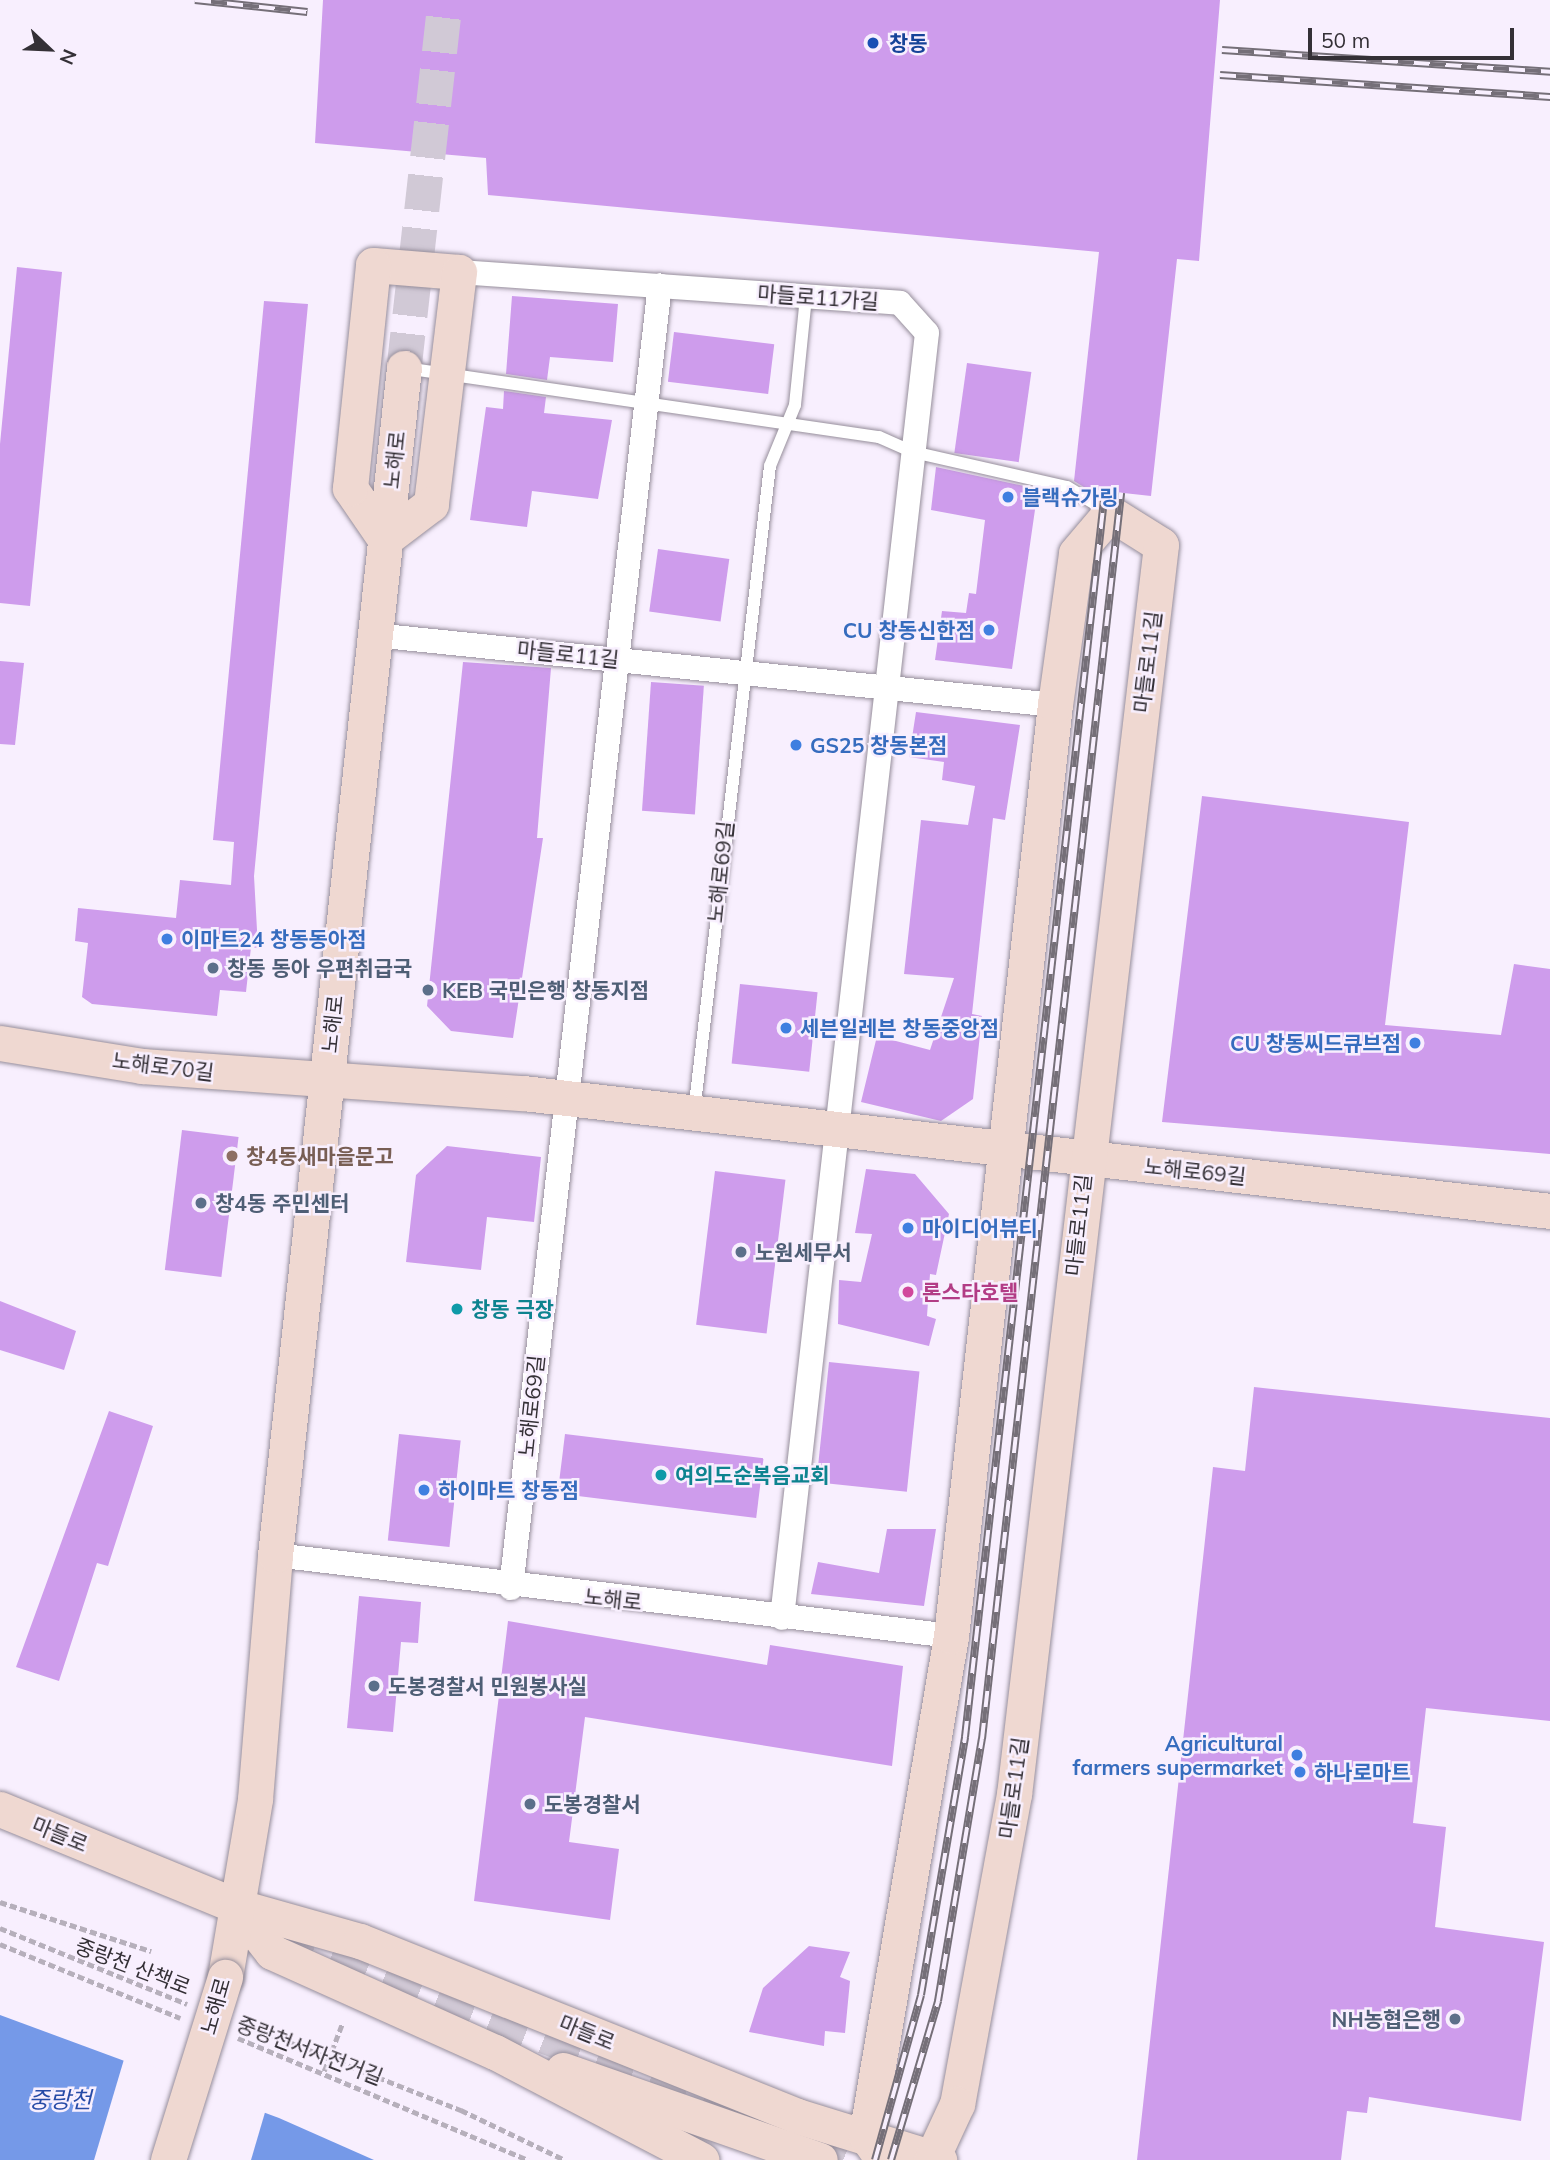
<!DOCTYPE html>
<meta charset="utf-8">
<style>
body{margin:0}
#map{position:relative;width:1550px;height:2160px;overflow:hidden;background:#f8effe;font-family:Mulish,"Noto Sans KR",sans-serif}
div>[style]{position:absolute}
.water>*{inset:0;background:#7599e8}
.pier>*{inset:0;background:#f8effe}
.building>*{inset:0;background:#ce9cec;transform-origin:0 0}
.secondary-tunnel>*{height:35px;margin-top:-17.5px;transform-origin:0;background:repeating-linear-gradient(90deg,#d1c9d6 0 35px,transparent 0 53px)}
.trunk-tunnel>*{height:38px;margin-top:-19px;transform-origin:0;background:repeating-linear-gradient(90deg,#d1c9d6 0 38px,transparent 0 57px)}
.path>*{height:4.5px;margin-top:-2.25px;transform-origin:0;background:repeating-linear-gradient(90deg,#b6afbb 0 7px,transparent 0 10.5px)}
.roads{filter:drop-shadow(0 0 2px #968e9b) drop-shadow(0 0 2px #968e9b)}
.service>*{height:12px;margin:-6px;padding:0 6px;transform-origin:6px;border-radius:6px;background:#fff}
.minor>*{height:24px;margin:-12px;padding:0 12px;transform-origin:12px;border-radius:12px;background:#fff}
.secondary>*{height:35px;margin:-17.5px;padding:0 17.5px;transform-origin:17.5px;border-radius:17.5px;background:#efd8d1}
.rail>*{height:8px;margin-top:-4px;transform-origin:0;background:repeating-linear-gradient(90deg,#f8effe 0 16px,#756f78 0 32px);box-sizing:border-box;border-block:2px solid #756f78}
.bridges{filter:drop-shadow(0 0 2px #968e9b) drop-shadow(0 0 2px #968e9b)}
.secondary-bridge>*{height:35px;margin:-17.5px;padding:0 17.5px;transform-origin:17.5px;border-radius:17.5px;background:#efd8d1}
.dots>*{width:19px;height:19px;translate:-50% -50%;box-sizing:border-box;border:4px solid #f8effe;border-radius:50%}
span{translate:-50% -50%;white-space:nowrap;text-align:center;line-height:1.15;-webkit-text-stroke:5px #f8effe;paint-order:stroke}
.transit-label{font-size:21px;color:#164399;font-weight:700}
.left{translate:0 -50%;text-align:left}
.street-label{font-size:21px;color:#343036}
.shop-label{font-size:21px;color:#366cbe;font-weight:700}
.right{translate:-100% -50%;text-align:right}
.service-label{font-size:21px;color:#4e5e75;font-weight:700}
.education-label{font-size:21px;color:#785e54;font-weight:700}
.hotel-label{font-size:21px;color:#b23c85;font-weight:700}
.culture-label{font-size:21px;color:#0d838f;font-weight:700}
.water-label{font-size:23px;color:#274ba7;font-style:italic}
.north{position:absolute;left:14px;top:14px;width:70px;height:70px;-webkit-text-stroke:5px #f8effe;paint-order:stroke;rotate:113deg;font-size:19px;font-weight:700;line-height:28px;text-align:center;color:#343036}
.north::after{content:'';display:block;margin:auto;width:24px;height:32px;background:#343036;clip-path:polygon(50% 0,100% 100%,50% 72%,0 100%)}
.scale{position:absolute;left:1308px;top:28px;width:206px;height:32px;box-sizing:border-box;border:4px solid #343036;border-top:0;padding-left:9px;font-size:21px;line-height:24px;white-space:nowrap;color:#343036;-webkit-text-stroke:5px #f8effe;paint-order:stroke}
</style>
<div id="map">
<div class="water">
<i style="clip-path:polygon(0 2015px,279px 2118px,374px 2160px,0 2160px)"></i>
</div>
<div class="pier">
<i style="clip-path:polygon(125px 2056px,266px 2109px,251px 2160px,94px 2160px)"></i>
</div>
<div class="building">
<i style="clip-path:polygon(323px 0,1220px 0,1199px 261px,1177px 259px,1151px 496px,1087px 489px,1074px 481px,1099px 252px,488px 195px,486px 158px,315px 143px)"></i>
<i style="clip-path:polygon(17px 267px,62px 272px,30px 606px,0 603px,0 444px)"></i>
<i style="clip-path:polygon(512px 296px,618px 304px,613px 362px,550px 357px,547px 380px,506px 374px)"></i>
<i style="clip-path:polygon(264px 301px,308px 304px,254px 876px,258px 948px,251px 947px,246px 992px,220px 990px,217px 1016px,92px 1004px,82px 997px,88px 943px,75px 941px,78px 908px,176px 918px,180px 880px,231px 885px,234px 842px,213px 840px)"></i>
<i style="left:674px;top:332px;width:101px;height:50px;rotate:7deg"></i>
<i style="left:967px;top:363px;width:65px;height:91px;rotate:8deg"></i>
<i style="clip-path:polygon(504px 391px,546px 397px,544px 413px,612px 420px,598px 499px,532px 491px,527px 527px,470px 520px,486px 407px,503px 409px)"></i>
<i style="clip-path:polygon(936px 467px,1038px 489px,1012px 669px,935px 660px,942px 611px,966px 613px,969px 593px,976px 594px,985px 520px,931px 510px)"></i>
<i style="left:658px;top:549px;width:72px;height:63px;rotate:8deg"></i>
<i style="clip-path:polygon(0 661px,24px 663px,15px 745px,0 744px)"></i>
<i style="clip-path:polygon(463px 662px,551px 668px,537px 838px,543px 838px,513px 1038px,451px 1031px,427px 1006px)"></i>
<i style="left:651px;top:682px;width:53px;height:129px;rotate:4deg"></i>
<i style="clip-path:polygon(916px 712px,1020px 725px,1005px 820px,993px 818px,972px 1014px,982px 1016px,973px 1099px,941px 1121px,861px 1102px,877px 1036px,930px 1050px,954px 978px,904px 974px,921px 820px,968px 825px,975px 786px,942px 780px,944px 762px,909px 757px)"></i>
<i style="clip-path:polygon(1202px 796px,1409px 822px,1385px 1025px,1501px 1035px,1514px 964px,1550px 969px,1550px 1154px,1162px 1122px)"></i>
<i style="left:740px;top:984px;width:78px;height:80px;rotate:6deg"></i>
<i style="left:182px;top:1130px;width:57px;height:141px;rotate:7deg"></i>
<i style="clip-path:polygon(447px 1146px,541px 1157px,534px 1222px,487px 1217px,481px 1270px,406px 1262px,416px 1175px)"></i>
<i style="clip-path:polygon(866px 1169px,915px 1174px,949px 1214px,936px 1275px,930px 1274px,927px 1316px,936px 1319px,929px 1346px,838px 1324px,839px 1280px,861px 1282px,872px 1234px,855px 1233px)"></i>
<i style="left:715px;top:1171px;width:71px;height:155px;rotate:7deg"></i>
<i style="clip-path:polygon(0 1301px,76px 1331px,64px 1370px,0 1350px)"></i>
<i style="left:829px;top:1362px;width:91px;height:121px;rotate:6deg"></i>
<i style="clip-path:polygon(1254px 1387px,1550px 1418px,1550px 1721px,1426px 1708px,1413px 1823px,1446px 1827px,1435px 1927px,1544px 1942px,1521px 2121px,1369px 2097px,1367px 2113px,1347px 2111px,1341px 2160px,1137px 2160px,1213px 1467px,1245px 1471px)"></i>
<i style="clip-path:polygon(109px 1411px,153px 1426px,108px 1566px,97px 1563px,59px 1681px,16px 1667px)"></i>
<i style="left:399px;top:1434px;width:62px;height:107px;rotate:6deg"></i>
<i style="left:565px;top:1434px;width:200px;height:60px;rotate:7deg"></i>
<i style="clip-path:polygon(887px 1529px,936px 1529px,924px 1606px,811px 1594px,818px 1562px,879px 1573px)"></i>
<i style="clip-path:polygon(359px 1596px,421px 1602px,418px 1643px,401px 1642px,393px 1732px,347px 1728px)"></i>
<i style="clip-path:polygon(508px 1621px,767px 1665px,770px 1645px,903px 1666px,892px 1766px,585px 1717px,569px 1842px,619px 1849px,610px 1920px,474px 1901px)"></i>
<i style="clip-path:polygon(809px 1946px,850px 1952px,840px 1977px,850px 1981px,845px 2033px,825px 2031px,824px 2046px,749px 2032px,763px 1988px)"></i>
</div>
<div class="secondary-tunnel">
<i style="left:404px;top:368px;width:370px;rotate:-83.6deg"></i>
</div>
<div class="trunk-tunnel">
<i style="left:280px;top:1931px;width:627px;rotate:21.41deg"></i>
</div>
<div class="path">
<i style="left:0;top:1902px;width:159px;rotate:18deg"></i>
<i style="left:0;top:1928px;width:202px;rotate:22.1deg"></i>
<i style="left:0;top:1944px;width:195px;rotate:22.3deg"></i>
<i style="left:241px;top:2023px;width:237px;rotate:21.6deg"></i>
<i style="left:461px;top:2110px;width:115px;rotate:25.7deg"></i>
<i style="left:238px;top:2038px;width:315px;rotate:22.8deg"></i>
<i style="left:324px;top:2071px;width:50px;rotate:-69deg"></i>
</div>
<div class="roads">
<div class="service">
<i style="left:405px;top:368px;width:479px;rotate:8.3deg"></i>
<i style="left:879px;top:437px;width:37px;rotate:24deg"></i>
<i style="left:913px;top:452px;width:158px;rotate:12.8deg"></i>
<i style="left:1067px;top:487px;width:47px;rotate:31deg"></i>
<i style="left:694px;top:1112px;width:650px;rotate:-83.29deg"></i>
<i style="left:770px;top:466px;width:66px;rotate:-67.7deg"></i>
<i style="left:795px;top:405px;width:110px;rotate:-84.2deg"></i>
</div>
<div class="minor">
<i style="left:459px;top:272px;width:442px;rotate:4deg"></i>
<i style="left:900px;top:303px;width:40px;rotate:48deg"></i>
<i style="left:927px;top:333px;width:1293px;rotate:96.44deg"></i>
<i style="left:374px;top:635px;width:685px;rotate:5.87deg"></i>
<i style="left:275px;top:1555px;width:681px;rotate:6.83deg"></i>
<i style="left:511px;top:1588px;width:1311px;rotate:-83.48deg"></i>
</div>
<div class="secondary">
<i style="left:373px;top:265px;width:86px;rotate:4.7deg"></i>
<i style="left:459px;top:272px;width:234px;rotate:96.9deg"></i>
<i style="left:431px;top:504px;width:58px;rotate:142.7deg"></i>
<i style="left:385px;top:539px;width:62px;rotate:-124.5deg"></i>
<i style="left:350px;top:488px;width:224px;rotate:-84.1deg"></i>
<i style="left:0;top:1043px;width:144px;rotate:9.2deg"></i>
<i style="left:142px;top:1066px;width:382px;rotate:4.1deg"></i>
<i style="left:523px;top:1093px;width:1034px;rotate:6.55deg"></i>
<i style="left:0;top:1809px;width:255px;rotate:22.3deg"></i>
<i style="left:236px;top:1906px;width:129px;rotate:15.8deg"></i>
<i style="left:360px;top:1941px;width:471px;rotate:21.8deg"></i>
<i style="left:797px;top:2116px;width:149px;rotate:17.2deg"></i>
<i style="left:236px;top:1906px;width:58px;rotate:52deg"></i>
<i style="left:272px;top:1952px;width:244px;rotate:24.2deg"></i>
<i style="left:495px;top:2052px;width:233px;rotate:27.6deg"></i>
<i style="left:225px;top:1977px;width:181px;rotate:-80.4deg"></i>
<i style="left:255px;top:1799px;width:245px;rotate:-85.3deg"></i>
<i style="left:275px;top:1555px;width:1194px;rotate:-83.8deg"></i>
<i style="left:563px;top:2070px;width:272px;rotate:19.3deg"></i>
<i style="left:883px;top:2160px;width:29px;rotate:-125deg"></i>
<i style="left:866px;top:2136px;width:507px;rotate:-80.35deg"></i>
<i style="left:951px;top:1636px;width:937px;rotate:-83.63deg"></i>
<i style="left:1055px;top:705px;width:153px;rotate:-82.1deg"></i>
<i style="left:1076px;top:553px;width:52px;rotate:-49.6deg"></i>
<i style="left:1110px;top:513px;width:60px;rotate:32.1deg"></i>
<i style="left:1161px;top:545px;width:1258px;rotate:96.71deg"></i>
<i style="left:1014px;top:1794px;width:315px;rotate:100.4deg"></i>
<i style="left:957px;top:2104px;width:62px;rotate:114.9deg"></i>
</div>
</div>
<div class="rail">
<i style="left:195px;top:0;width:113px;rotate:6.1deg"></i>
<i style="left:1222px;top:50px;width:329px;rotate:3.8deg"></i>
<i style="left:1220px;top:75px;width:331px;rotate:3.8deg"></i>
<i style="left:875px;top:2160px;width:171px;rotate:-74.4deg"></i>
<i style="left:921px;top:1995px;width:262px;rotate:-80.3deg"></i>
<i style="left:965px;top:1737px;width:1254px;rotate:-83.59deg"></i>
<i style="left:891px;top:2160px;width:166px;rotate:-73.5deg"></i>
<i style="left:938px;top:2001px;width:266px;rotate:-80.5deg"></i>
<i style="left:982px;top:1739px;width:1254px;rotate:-83.63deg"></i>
</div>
<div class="bridges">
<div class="secondary-bridge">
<i style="left:168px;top:2160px;width:192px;rotate:-72.7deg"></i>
</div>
</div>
<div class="dots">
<i style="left:873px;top:43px;background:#1a4fb4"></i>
<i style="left:1008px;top:497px;background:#3f7fe0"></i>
<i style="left:989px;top:630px;background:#3f7fe0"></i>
<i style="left:796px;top:745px;background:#3f7fe0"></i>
<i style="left:167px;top:939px;background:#3f7fe0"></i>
<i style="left:213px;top:968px;background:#5c6f8a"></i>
<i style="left:428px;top:990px;background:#5c6f8a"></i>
<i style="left:786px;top:1028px;background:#3f7fe0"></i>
<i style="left:1415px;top:1043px;background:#3f7fe0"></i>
<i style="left:232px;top:1156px;background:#8d6e63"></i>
<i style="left:201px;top:1203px;background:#5c6f8a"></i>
<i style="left:908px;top:1228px;background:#3f7fe0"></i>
<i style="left:741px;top:1252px;background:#5c6f8a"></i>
<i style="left:908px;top:1292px;background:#d1479c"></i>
<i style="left:457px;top:1309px;background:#0f9aa8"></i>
<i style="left:661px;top:1475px;background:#0f9aa8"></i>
<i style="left:424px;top:1490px;background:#3f7fe0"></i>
<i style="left:374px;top:1686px;background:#5c6f8a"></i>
<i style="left:1297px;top:1755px;background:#3f7fe0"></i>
<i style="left:1300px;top:1772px;background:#3f7fe0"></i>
<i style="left:530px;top:1804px;background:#5c6f8a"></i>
<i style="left:1455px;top:2019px;background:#5c6f8a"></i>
</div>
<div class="transit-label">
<span class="left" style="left:889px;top:43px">창동</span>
</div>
<div class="street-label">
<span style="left:818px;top:297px;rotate:4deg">마들로11가길</span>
<span style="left:394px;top:460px;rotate:-84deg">노해로</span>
<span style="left:568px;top:654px;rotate:6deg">마들로11길</span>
<span style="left:1147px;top:662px;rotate:-83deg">마들로11길</span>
<span style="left:720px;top:872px;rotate:-84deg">노해로69길</span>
<span style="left:332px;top:1024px;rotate:-84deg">노해로</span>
<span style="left:163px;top:1066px;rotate:7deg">노해로70길</span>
<span style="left:1195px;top:1171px;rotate:6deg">노해로69길</span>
<span style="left:1078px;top:1225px;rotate:-84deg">마들로11길</span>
<span style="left:531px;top:1406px;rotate:-84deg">노해로69길</span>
<span style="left:613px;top:1599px;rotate:6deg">노해로</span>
<span style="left:1013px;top:1788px;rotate:-82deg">마들로11길</span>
<span style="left:60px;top:1834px;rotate:22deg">마들로</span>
<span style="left:133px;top:1966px;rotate:21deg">중랑천 산책로</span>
<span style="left:215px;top:2006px;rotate:-74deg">노해로</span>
<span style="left:587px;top:2032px;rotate:22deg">마들로</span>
<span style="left:310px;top:2050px;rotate:21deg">중랑천서자전거길</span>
</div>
<div class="shop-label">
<span class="left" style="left:1022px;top:497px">블랙슈가링</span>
<span class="right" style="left:975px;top:630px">CU 창동신한점</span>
<span class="left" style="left:810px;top:745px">GS25 창동본점</span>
<span class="left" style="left:181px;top:939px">이마트24 창동동아점</span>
<span class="left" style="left:800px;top:1028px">세븐일레븐 창동중앙점</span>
<span class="right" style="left:1401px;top:1043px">CU 창동씨드큐브점</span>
<span class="left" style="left:922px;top:1228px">마이디어뷰티</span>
<span class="left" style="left:438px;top:1490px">하이마트 창동점</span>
<span class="right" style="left:1283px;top:1755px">Agricultural<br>farmers supermarket</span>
<span class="left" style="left:1314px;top:1772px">하나로마트</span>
</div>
<div class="service-label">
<span class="left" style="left:227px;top:968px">창동 동아 우편취급국</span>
<span class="left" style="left:442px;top:990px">KEB 국민은행 창동지점</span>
<span class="left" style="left:215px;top:1203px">창4동 주민센터</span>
<span class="left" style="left:755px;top:1252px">노원세무서</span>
<span class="left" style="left:388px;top:1686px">도봉경찰서 민원봉사실</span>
<span class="left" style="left:544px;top:1804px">도봉경찰서</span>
<span class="right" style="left:1441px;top:2019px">NH농협은행</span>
</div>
<div class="education-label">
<span class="left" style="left:246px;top:1156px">창4동새마을문고</span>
</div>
<div class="hotel-label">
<span class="left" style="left:922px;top:1292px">론스타호텔</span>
</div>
<div class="culture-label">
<span class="left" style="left:471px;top:1309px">창동 극장</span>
<span class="left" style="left:675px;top:1475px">여의도순복음교회</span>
</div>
<div class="water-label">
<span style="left:60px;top:2100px">중랑천</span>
</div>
<div class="north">N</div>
<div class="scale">50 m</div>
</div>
